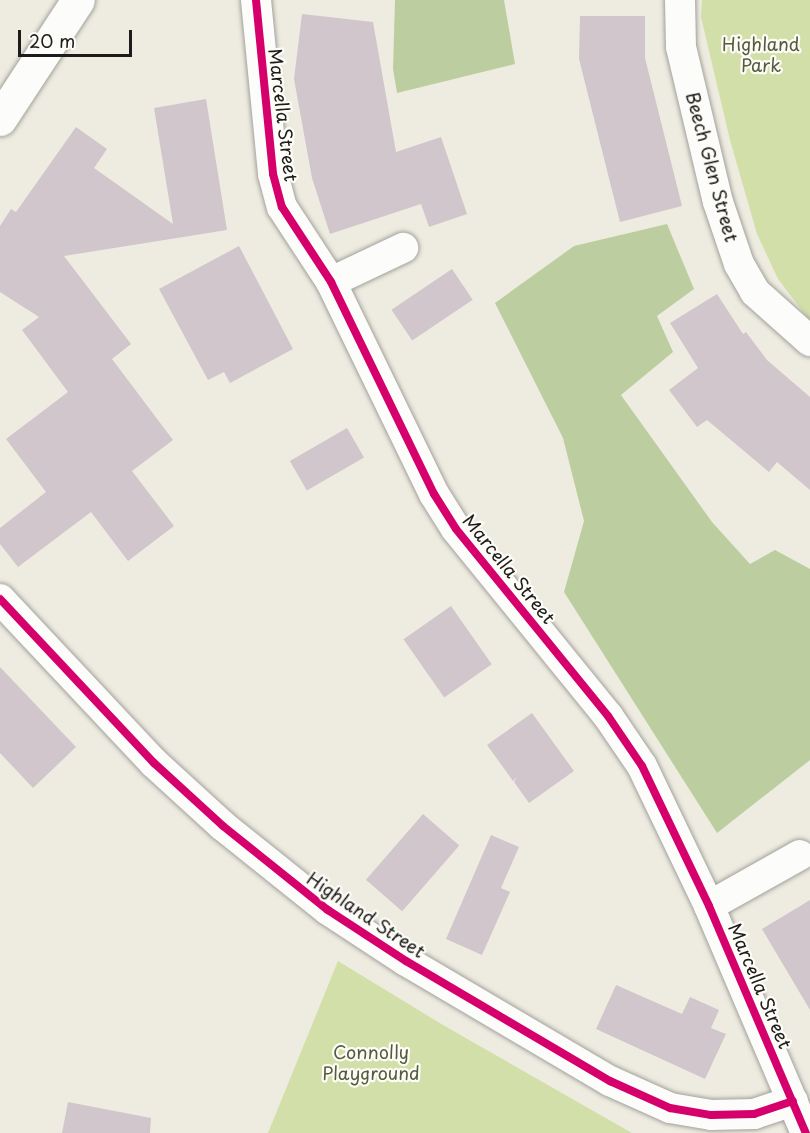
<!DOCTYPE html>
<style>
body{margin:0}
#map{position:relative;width:810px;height:1133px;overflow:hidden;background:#eeece1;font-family:"Playpen Sans",sans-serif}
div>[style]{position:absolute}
.green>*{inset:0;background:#d2dfa8}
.forest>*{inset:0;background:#bcce9f}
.building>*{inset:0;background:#d1c6cb;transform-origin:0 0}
.roads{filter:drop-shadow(0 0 2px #a3a19b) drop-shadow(0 0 2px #a3a19b)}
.street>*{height:30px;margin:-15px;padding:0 15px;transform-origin:15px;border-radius:15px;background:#fcfcfa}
.secondary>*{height:33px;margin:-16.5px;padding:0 16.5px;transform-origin:16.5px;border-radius:16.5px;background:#fcfcfa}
.cycleway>*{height:8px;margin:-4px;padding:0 4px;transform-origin:4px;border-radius:4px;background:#d6006c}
span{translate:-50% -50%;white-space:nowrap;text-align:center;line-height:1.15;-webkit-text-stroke:4.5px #fdfcf7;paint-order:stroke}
.park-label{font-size:18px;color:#545c3d}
.street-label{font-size:18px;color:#1c1c1c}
.scale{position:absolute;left:18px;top:30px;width:114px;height:27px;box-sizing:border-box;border:3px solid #1c1c1c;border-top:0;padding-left:8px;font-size:18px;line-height:21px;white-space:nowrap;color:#1c1c1c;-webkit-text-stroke:4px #fdfcf7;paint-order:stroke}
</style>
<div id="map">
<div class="green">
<i style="clip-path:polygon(702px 0,810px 0,810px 321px,778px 279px,757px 234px,730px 140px,701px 17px)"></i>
<i style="clip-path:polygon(338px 961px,443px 1025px,632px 1133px,268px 1133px)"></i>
</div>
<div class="forest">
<i style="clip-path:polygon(395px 0,504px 0,515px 64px,397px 93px,393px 69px)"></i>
<i style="clip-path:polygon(667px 224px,694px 289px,657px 316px,673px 352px,621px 395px,712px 522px,750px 564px,775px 550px,810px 569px,810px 760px,717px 833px,564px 592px,584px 521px,563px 438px,495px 303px,574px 246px)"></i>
</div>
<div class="building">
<i style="clip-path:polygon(302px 14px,373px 22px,396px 152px,441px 137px,467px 214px,429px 227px,421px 204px,330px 234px,312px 178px,294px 79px)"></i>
<i style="clip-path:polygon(580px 16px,645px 16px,645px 58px,682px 206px,620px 222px,579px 59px)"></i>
<i style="clip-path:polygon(206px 99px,227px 230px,64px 256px,131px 344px,112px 359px,173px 440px,132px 471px,174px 526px,128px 561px,91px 512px,18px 567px,0 544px,0 528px,46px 492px,6px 439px,68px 392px,22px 330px,39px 317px,0 292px,0 226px,11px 209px,16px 212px,76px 127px,107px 149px,94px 168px,173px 224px,154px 108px)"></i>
<i style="clip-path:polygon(239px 246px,293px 349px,230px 383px,224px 372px,208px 380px,159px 289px)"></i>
<i style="left:452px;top:269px;width:37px;height:73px;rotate:56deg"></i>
<i style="clip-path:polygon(717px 294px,743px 334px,746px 332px,767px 360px,810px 397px,810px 490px,777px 462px,769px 472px,707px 420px,697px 427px,669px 390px,698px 368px,670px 323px)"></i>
<i style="left:347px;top:428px;width:34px;height:66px;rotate:60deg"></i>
<i style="left:451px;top:606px;width:71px;height:58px;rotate:55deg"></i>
<i style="clip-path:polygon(0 667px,76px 747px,33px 788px,0 753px)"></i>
<i style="clip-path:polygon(532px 713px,574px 771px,529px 803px,514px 782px,517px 777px,513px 781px,487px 745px)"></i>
<i style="left:423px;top:814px;width:48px;height:87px;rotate:41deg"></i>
<i style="clip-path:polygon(491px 835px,519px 847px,501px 888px,510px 892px,482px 955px,446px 939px)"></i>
<i style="clip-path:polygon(810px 900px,810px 1010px,762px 929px)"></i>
<i style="clip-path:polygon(616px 985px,682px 1014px,690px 997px,719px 1010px,711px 1028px,726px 1034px,705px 1079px,596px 1029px)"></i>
<i style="clip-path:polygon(68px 1102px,151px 1118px,150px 1133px,62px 1133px)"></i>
</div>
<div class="roads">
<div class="street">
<i style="left:256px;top:0;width:175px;rotate:84.4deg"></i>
<i style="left:273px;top:174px;width:34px;rotate:75deg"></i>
<i style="left:282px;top:207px;width:90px;rotate:56.8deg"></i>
<i style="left:331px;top:282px;width:236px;rotate:64.1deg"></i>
<i style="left:434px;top:494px;width:41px;rotate:57.8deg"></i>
<i style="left:456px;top:529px;width:241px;rotate:50.9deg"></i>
<i style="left:608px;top:716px;width:60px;rotate:55.8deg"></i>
<i style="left:642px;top:766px;width:155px;rotate:64.4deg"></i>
<i style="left:709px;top:906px;width:247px;rotate:66.9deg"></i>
<i style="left:680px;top:0;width:47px;rotate:88.8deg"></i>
<i style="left:681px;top:47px;width:159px;rotate:76.6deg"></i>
<i style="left:718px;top:202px;width:65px;rotate:71.3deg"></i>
<i style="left:739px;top:264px;width:32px;rotate:60deg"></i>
<i style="left:755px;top:292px;width:74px;rotate:41.7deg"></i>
<i style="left:331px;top:282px;width:80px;rotate:-25.3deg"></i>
<i style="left:0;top:599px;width:225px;rotate:46.8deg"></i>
<i style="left:154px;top:763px;width:93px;rotate:42.4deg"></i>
<i style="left:223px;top:826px;width:134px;rotate:38.7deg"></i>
<i style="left:328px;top:910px;width:93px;rotate:33.2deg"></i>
<i style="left:406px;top:961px;width:237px;rotate:30.5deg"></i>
<i style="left:610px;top:1081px;width:66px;rotate:24.2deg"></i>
<i style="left:670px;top:1108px;width:42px;rotate:9.7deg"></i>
<i style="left:711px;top:1115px;width:43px;rotate:-1.3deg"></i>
<i style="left:754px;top:1114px;width:41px;rotate:-18.4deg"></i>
<i style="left:709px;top:906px;width:104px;rotate:-29.3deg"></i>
</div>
<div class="secondary">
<i style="left:0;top:119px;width:142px;rotate:-56.8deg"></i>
</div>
</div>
<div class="cycleway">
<i style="left:256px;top:0;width:175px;rotate:84.4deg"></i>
<i style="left:273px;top:174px;width:34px;rotate:75deg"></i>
<i style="left:282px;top:207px;width:90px;rotate:56.8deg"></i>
<i style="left:331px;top:282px;width:236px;rotate:64.1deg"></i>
<i style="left:434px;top:494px;width:41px;rotate:57.8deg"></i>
<i style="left:456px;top:529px;width:241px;rotate:50.9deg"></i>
<i style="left:608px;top:716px;width:60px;rotate:55.8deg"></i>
<i style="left:642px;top:766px;width:155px;rotate:64.4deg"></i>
<i style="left:709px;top:906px;width:247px;rotate:66.9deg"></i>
<i style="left:0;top:599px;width:225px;rotate:46.8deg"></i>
<i style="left:154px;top:763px;width:93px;rotate:42.4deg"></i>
<i style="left:223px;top:826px;width:134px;rotate:38.7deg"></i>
<i style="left:328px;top:910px;width:93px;rotate:33.2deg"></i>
<i style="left:406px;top:961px;width:237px;rotate:30.5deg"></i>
<i style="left:610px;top:1081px;width:66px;rotate:24.2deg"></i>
<i style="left:670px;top:1108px;width:42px;rotate:9.7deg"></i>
<i style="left:711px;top:1115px;width:43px;rotate:-1.3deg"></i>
<i style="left:754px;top:1114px;width:41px;rotate:-18.4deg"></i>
</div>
<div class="park-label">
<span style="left:761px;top:55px">Highland<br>Park</span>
<span style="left:371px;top:1063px">Connolly<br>Playground</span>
</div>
<div class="street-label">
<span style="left:283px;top:115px;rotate:83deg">Marcella Street</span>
<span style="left:712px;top:167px;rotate:75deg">Beech Glen Street</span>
<span style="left:509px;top:569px;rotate:51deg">Marcella Street</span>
<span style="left:366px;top:915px;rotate:34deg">Highland Street</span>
<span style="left:760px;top:986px;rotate:67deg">Marcella Street</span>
</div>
<div class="scale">20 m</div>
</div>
